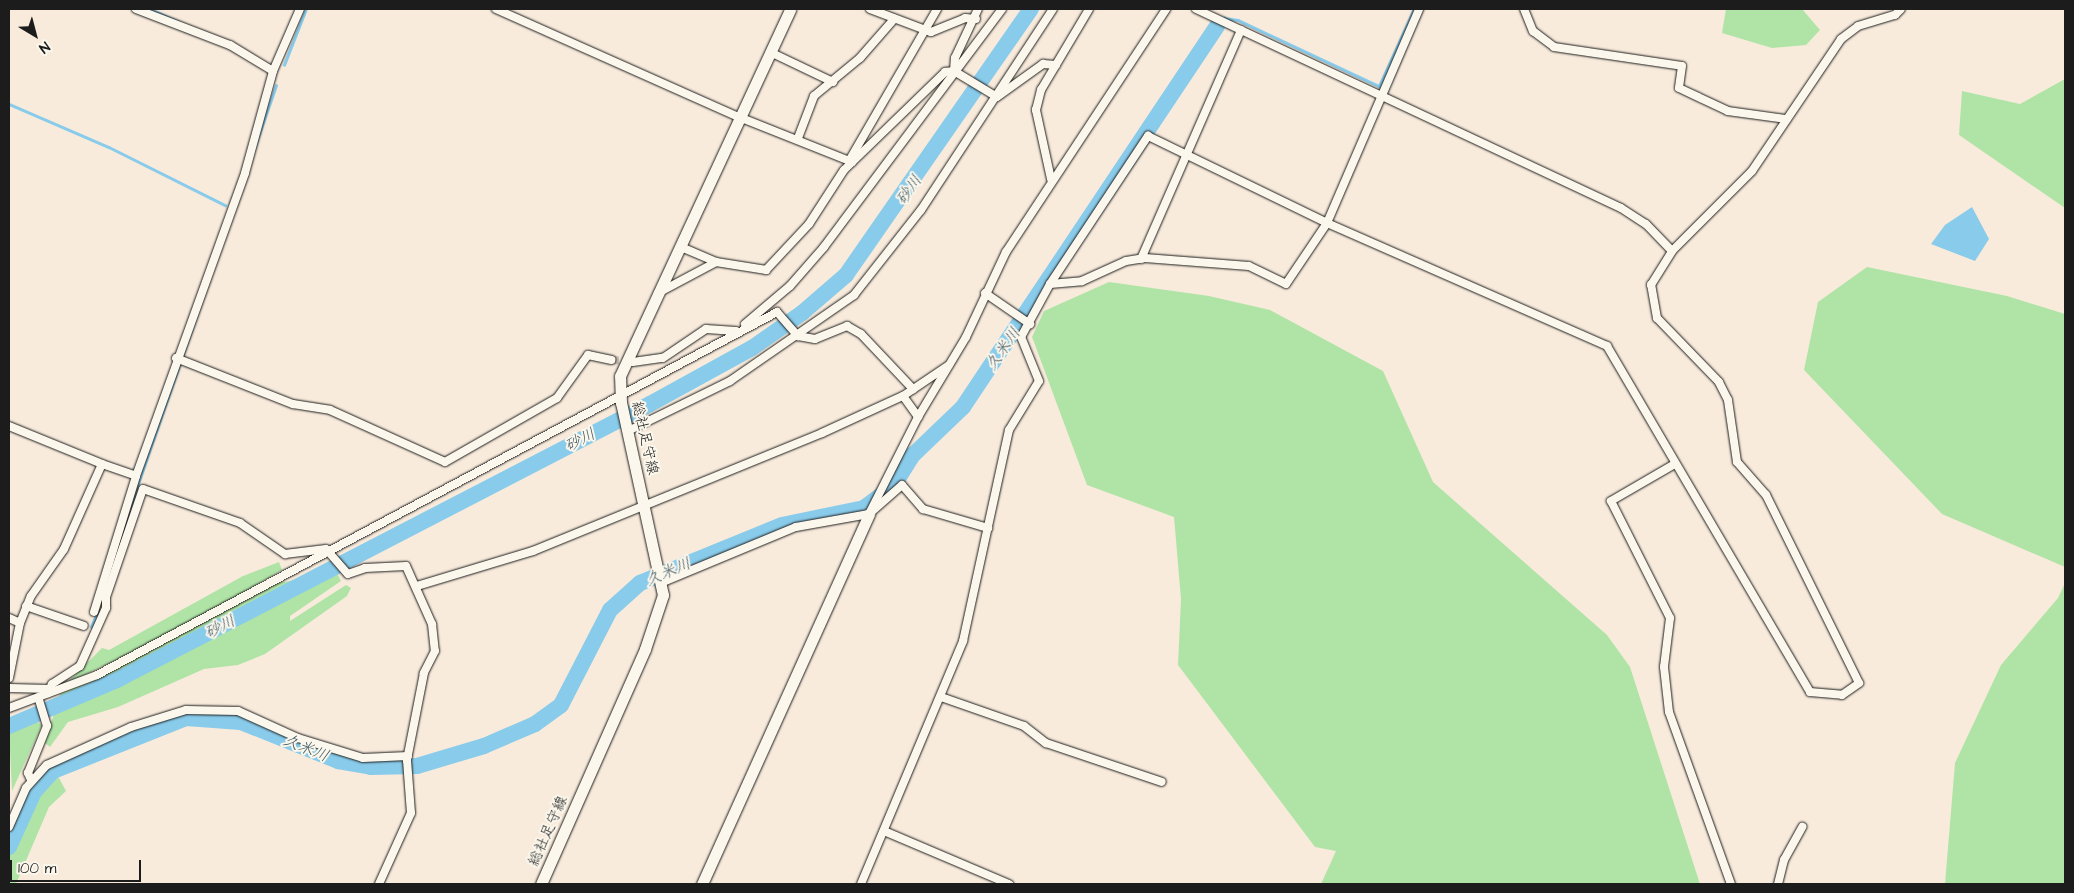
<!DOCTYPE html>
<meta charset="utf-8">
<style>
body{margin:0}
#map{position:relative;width:2074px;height:893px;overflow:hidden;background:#f8ebdc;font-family:"Architects Daughter","Klee One",sans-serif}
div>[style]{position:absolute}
.green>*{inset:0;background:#b0e4a6}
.water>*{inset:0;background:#89cbea}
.stream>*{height:2.5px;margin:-1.25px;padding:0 1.25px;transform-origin:1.25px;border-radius:1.25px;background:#89cbea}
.river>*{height:16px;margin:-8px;padding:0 8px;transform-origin:8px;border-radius:8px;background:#89cbea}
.street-tunnel>*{height:8px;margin-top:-4px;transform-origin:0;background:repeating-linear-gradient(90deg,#ccc2b6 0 8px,transparent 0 12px)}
.roads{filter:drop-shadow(0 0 1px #1c1c1c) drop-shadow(0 0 1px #1c1c1c)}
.street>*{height:8px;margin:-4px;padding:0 4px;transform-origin:4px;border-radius:4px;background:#fbf7ec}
.secondary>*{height:11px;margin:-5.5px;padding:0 5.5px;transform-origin:5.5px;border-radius:5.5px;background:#fbf7ec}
span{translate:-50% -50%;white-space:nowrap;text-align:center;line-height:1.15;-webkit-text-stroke:4px #fbf7ec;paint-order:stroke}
.street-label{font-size:15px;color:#1c1c1c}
.water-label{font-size:16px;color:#425964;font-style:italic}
.frame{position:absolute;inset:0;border:10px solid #1c1c1c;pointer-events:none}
.north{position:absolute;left:10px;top:10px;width:50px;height:50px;-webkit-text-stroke:4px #fbf7ec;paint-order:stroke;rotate:143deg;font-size:14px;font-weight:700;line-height:20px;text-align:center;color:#1c1c1c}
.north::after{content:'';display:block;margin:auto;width:18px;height:22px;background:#1c1c1c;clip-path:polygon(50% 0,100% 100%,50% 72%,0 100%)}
.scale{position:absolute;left:10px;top:860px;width:131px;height:22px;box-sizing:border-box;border:2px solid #1c1c1c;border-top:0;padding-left:6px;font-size:15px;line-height:18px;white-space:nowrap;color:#1c1c1c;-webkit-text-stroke:4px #fbf7ec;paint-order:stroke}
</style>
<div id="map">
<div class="green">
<i style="clip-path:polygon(1726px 9px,1802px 9px,1820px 30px,1806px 45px,1772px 48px,1722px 33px)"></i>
<i style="clip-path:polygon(2065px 79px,2065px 208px,1959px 135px,1962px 91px,2020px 104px)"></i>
<i style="clip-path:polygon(1867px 267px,2007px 296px,2065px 314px,2065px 567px,1942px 514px,1804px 370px,1818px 302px)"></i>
<i style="clip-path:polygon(1109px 282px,1209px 296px,1270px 310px,1383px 371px,1433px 482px,1607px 635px,1630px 667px,1700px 884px,1321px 884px,1336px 851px,1315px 847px,1178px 665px,1181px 599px,1174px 517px,1087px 485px,1032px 337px,1044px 311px)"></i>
<i style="clip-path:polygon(279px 562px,282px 570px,179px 629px,66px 684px,102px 648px,109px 650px,243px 576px)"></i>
<i style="clip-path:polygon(337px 573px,341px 581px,290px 616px,290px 621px,346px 585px,351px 588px,347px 596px,265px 654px,238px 665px,204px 669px,118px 707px,68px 722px,50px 747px,45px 743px,60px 694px,103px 676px,278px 583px)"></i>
<i style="clip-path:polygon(2065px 583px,2065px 884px,1945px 884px,1955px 763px,2001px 665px,2058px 598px)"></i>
<i style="clip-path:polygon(35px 720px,42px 725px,12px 791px,9px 729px)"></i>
<i style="clip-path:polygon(58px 776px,66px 791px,49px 807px,16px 884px,9px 884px,9px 856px,36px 792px)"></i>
</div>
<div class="water">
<i style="clip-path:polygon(1972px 207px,1989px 239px,1975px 261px,1931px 244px,1945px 225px)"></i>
</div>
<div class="stream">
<i style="left:150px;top:9px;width:32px;rotate:24deg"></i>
<i style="left:1217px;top:26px;width:11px;rotate:-49deg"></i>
<i style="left:1224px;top:18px;width:14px;rotate:8deg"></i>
<i style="left:1238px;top:20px;width:156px;rotate:25.1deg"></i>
<i style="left:1379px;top:86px;width:85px;rotate:-65.6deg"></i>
<i style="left:284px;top:65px;width:60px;rotate:-68.6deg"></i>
<i style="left:9px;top:104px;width:109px;rotate:23.3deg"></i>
<i style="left:109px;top:147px;width:130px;rotate:26.6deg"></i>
<i style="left:130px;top:507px;width:446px;rotate:-70.9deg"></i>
<i style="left:91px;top:627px;width:16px;rotate:-68deg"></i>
</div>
<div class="river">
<i style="left:9px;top:726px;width:117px;rotate:-23.1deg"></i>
<i style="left:117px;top:680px;width:600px;rotate:-27.38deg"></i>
<i style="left:650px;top:404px;width:116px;rotate:-28.8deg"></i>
<i style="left:752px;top:348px;width:61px;rotate:-35deg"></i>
<i style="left:802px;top:313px;width:58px;rotate:-40.8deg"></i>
<i style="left:846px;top:275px;width:324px;rotate:-55.2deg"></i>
<i style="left:9px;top:847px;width:60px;rotate:-65.6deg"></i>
<i style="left:34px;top:792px;width:28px;rotate:-48deg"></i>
<i style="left:53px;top:771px;width:143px;rotate:-21.7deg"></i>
<i style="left:186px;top:718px;width:55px;rotate:4.2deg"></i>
<i style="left:241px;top:722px;width:105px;rotate:21.9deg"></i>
<i style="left:338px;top:761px;width:34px;rotate:10deg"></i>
<i style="left:371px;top:767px;width:46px;rotate:-1.2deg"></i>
<i style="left:417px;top:766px;width:70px;rotate:-16.6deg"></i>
<i style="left:484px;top:746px;width:56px;rotate:-23.3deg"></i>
<i style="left:535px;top:724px;width:32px;rotate:-36deg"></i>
<i style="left:561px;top:705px;width:107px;rotate:-62.7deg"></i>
<i style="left:610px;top:610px;width:40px;rotate:-42deg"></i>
<i style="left:640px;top:583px;width:153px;rotate:-22.2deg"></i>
<i style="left:782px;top:525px;width:84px;rotate:-11.7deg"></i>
<i style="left:864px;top:508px;width:38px;rotate:-37deg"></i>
<i style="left:894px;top:485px;width:36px;rotate:-58deg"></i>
<i style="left:913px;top:455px;width:69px;rotate:-43.8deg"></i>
<i style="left:963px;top:407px;width:458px;rotate:-56.3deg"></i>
</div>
<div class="street-tunnel">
<i style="left:611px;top:360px;width:20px;rotate:3deg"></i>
</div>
<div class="roads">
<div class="street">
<i style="left:136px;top:9px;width:101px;rotate:21deg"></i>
<i style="left:230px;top:45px;width:50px;rotate:31.2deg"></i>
<i style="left:496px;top:9px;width:266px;rotate:24deg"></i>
<i style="left:739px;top:117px;width:122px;rotate:21.7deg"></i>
<i style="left:870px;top:9px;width:65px;rotate:20.7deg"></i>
<i style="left:931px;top:32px;width:37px;rotate:-22deg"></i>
<i style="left:965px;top:18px;width:11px;rotate:5deg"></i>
<i style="left:1196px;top:9px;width:469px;rotate:25.1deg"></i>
<i style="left:1621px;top:208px;width:30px;rotate:33deg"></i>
<i style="left:1646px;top:224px;width:37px;rotate:46deg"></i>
<i style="left:1524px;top:9px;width:24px;rotate:68deg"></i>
<i style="left:1533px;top:31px;width:26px;rotate:37deg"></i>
<i style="left:1554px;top:47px;width:129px;rotate:8.4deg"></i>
<i style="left:1682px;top:66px;width:22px;rotate:98deg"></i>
<i style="left:1679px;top:88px;width:54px;rotate:25.1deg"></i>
<i style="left:1728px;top:111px;width:59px;rotate:7.9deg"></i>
<i style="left:770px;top:52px;width:70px;rotate:25.5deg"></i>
<i style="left:954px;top:71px;width:13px;rotate:-86deg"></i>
<i style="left:955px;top:58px;width:54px;rotate:-64.9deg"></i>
<i style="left:997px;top:97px;width:57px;rotate:-35.7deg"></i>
<i style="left:1043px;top:64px;width:13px;rotate:4deg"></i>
<i style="left:798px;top:138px;width:45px;rotate:-69.1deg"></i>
<i style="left:814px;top:96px;width:60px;rotate:-39.6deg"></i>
<i style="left:860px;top:58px;width:52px;rotate:-48.9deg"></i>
<i style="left:849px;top:161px;width:176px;rotate:-59.9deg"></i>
<i style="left:1051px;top:179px;width:71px;rotate:-102.3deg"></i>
<i style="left:1036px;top:110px;width:21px;rotate:-76deg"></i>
<i style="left:1041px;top:90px;width:94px;rotate:-59.3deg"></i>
<i style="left:681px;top:247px;width:38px;rotate:23deg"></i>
<i style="left:716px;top:262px;width:51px;rotate:9.1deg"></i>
<i style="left:766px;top:270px;width:63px;rotate:-46.9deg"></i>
<i style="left:809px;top:224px;width:64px;rotate:-57.1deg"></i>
<i style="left:844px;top:170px;width:141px;rotate:-44.1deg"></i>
<i style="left:945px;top:72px;width:9px;rotate:-6deg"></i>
<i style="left:954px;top:71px;width:50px;rotate:31.2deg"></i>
<i style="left:1141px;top:259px;width:250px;rotate:-66.4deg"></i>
<i style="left:1050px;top:284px;width:32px;rotate:-5deg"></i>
<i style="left:1082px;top:281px;width:48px;rotate:-24.4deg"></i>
<i style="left:1126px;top:261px;width:19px;rotate:-9deg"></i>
<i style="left:1145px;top:258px;width:104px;rotate:4.4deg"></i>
<i style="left:1249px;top:266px;width:41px;rotate:25.9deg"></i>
<i style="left:1286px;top:284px;width:73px;rotate:-56.1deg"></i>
<i style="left:1327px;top:223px;width:233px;rotate:-66.7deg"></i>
<i style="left:658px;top:293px;width:66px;rotate:-28.1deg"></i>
<i style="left:985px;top:293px;width:55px;rotate:34.6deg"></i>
<i style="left:777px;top:312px;width:32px;rotate:49deg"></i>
<i style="left:798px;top:336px;width:17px;rotate:10deg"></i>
<i style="left:815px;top:339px;width:35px;rotate:-22deg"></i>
<i style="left:847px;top:326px;width:16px;rotate:30deg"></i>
<i style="left:861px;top:334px;width:76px;rotate:46.6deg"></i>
<i style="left:745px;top:324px;width:59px;rotate:-40.2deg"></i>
<i style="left:790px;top:286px;width:52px;rotate:-48.9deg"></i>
<i style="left:824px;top:247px;width:297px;rotate:-53.2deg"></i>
<i style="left:176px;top:358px;width:126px;rotate:21.5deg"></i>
<i style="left:293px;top:404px;width:37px;rotate:9deg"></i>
<i style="left:330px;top:410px;width:126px;rotate:24.3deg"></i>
<i style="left:445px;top:462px;width:129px;rotate:-29.7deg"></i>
<i style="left:557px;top:398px;width:53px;rotate:-54.2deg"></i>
<i style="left:588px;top:355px;width:24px;rotate:12deg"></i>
<i style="left:633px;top:362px;width:30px;rotate:-8deg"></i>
<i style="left:663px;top:358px;width:52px;rotate:-34deg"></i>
<i style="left:706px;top:329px;width:30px;rotate:4deg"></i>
<i style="left:903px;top:396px;width:26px;rotate:54deg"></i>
<i style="left:9px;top:426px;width:100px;rotate:22.2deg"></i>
<i style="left:628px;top:431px;width:114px;rotate:-26.1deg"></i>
<i style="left:730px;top:381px;width:151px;rotate:-34.7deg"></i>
<i style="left:854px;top:295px;width:108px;rotate:-51.8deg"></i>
<i style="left:921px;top:210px;width:240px;rotate:-56.7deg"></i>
<i style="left:1673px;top:465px;width:72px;rotate:149.9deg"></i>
<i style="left:1611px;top:501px;width:131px;rotate:63.2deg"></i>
<i style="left:1670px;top:618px;width:49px;rotate:97deg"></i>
<i style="left:1664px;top:667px;width:45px;rotate:83.7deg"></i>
<i style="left:1669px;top:712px;width:183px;rotate:70.2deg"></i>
<i style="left:869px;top:514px;width:109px;rotate:-63.2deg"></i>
<i style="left:918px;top:417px;width:93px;rotate:-59deg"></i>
<i style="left:966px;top:337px;width:94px;rotate:-64.8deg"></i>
<i style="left:1006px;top:252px;width:291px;rotate:-56.6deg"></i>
<i style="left:663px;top:582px;width:144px;rotate:-22.5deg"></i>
<i style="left:796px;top:527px;width:74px;rotate:-10.1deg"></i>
<i style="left:869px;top:514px;width:44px;rotate:-41.3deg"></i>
<i style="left:902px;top:485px;width:32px;rotate:49deg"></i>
<i style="left:923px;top:509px;width:68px;rotate:16.3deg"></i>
<i style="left:417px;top:586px;width:121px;rotate:-16.8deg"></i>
<i style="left:533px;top:551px;width:312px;rotate:-22.2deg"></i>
<i style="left:822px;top:433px;width:89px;rotate:-24.6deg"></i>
<i style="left:903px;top:396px;width:55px;rotate:-34deg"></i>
<i style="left:26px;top:606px;width:61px;rotate:19deg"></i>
<i style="left:94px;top:612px;width:142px;rotate:-72.8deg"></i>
<i style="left:9px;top:618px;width:12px;rotate:24deg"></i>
<i style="left:20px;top:623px;width:29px;rotate:-68deg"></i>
<i style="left:31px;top:596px;width:57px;rotate:-54.9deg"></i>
<i style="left:64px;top:549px;width:93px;rotate:-65.9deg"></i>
<i style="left:102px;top:464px;width:36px;rotate:19deg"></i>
<i style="left:136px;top:476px;width:322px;rotate:-70.2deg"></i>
<i style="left:245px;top:173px;width:106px;rotate:-74.6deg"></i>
<i style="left:273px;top:71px;width:68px;rotate:-66.5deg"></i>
<i style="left:9px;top:678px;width:56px;rotate:-78.7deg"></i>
<i style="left:9px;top:688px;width:41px;rotate:1.4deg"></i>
<i style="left:48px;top:693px;width:10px;rotate:-66deg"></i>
<i style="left:52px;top:684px;width:33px;rotate:-33deg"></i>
<i style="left:80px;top:666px;width:64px;rotate:-65.9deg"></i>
<i style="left:106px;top:608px;width:11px;rotate:-90deg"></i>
<i style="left:106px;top:597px;width:114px;rotate:-71.1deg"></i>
<i style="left:143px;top:489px;width:103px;rotate:19.3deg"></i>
<i style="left:240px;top:523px;width:55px;rotate:34.6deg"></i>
<i style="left:285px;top:554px;width:41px;rotate:-7deg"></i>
<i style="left:326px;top:549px;width:33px;rotate:49deg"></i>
<i style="left:348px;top:574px;width:18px;rotate:-19deg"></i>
<i style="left:365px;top:568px;width:41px;rotate:-2.8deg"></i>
<i style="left:406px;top:566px;width:64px;rotate:65.9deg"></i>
<i style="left:432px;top:624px;width:27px;rotate:84deg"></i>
<i style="left:435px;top:651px;width:25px;rotate:117deg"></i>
<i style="left:424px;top:673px;width:89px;rotate:101.1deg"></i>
<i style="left:407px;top:760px;width:53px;rotate:85.7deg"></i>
<i style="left:411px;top:813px;width:78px;rotate:114.3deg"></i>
<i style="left:941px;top:697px;width:88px;rotate:19.3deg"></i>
<i style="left:1024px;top:726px;width:28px;rotate:38deg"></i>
<i style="left:1046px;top:743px;width:122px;rotate:18.6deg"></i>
<i style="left:9px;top:708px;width:94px;rotate:-20.6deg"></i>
<i style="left:97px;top:675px;width:771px;rotate:-28.09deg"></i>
<i style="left:31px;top:780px;width:8px;rotate:-113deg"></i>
<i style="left:28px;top:773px;width:51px;rotate:-68deg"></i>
<i style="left:47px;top:726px;width:30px;rotate:-107deg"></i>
<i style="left:9px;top:827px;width:43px;rotate:-66.4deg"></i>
<i style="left:26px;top:788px;width:31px;rotate:-48deg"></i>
<i style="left:47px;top:765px;width:92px;rotate:-24.3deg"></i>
<i style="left:131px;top:727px;width:58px;rotate:-17.2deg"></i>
<i style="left:186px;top:710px;width:52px;rotate:1.1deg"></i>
<i style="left:238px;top:711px;width:66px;rotate:24.2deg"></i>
<i style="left:298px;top:738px;width:68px;rotate:17.1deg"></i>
<i style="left:363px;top:758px;width:45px;rotate:-2.5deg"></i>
<i style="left:884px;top:831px;width:136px;rotate:23deg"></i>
<i style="left:861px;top:884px;width:264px;rotate:-67.2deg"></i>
<i style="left:963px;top:641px;width:216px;rotate:-77.7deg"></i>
<i style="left:1009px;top:430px;width:57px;rotate:-58.5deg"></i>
<i style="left:1039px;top:381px;width:48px;rotate:-112.2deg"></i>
<i style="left:1021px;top:337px;width:60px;rotate:-61.3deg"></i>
<i style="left:1050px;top:284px;width:178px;rotate:-56.5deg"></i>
<i style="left:1148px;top:136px;width:199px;rotate:25.9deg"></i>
<i style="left:1327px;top:223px;width:306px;rotate:23.7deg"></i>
<i style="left:1607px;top:346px;width:401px;rotate:59.6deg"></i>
<i style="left:1810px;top:692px;width:32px;rotate:5deg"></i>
<i style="left:1842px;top:695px;width:21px;rotate:-35deg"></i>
<i style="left:1859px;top:683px;width:210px;rotate:-116.3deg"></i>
<i style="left:1766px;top:495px;width:44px;rotate:-131.3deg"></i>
<i style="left:1737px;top:462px;width:63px;rotate:-98.3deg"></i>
<i style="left:1728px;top:400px;width:20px;rotate:-117deg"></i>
<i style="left:1719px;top:382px;width:89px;rotate:-134.1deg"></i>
<i style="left:1657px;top:318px;width:34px;rotate:-100deg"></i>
<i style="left:1651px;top:285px;width:40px;rotate:-58deg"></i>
<i style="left:1672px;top:251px;width:113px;rotate:-45deg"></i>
<i style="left:1752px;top:171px;width:159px;rotate:-56deg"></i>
<i style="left:1841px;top:39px;width:21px;rotate:-37deg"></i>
<i style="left:1858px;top:26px;width:39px;rotate:-17deg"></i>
<i style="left:1895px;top:15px;width:8px;rotate:-45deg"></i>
<i style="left:1778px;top:884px;width:25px;rotate:-76deg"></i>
<i style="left:1784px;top:860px;width:38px;rotate:-61deg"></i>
</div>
<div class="secondary">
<i style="left:541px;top:884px;width:257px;rotate:-66.1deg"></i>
<i style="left:645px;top:649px;width:57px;rotate:-71.6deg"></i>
<i style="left:663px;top:595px;width:197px;rotate:-102.3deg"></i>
<i style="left:621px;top:403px;width:27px;rotate:-92deg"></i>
<i style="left:620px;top:376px;width:404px;rotate:-65.1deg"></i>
<i style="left:702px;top:884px;width:406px;rotate:-65.7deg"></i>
</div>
</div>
<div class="street-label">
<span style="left:645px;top:438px;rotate:77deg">総社足守線</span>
<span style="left:548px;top:831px;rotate:-66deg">総社足守線</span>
</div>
<div class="water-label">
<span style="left:909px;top:190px;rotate:-55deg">砂川</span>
<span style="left:1003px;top:349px;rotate:-55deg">久米川</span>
<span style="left:580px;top:440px;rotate:-27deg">砂川</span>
<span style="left:668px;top:572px;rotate:-23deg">久米川</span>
<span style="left:220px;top:627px;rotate:-27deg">砂川</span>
<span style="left:306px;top:748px;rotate:22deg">久米川</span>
</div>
<div class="frame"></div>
<div class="north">N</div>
<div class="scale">100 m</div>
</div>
